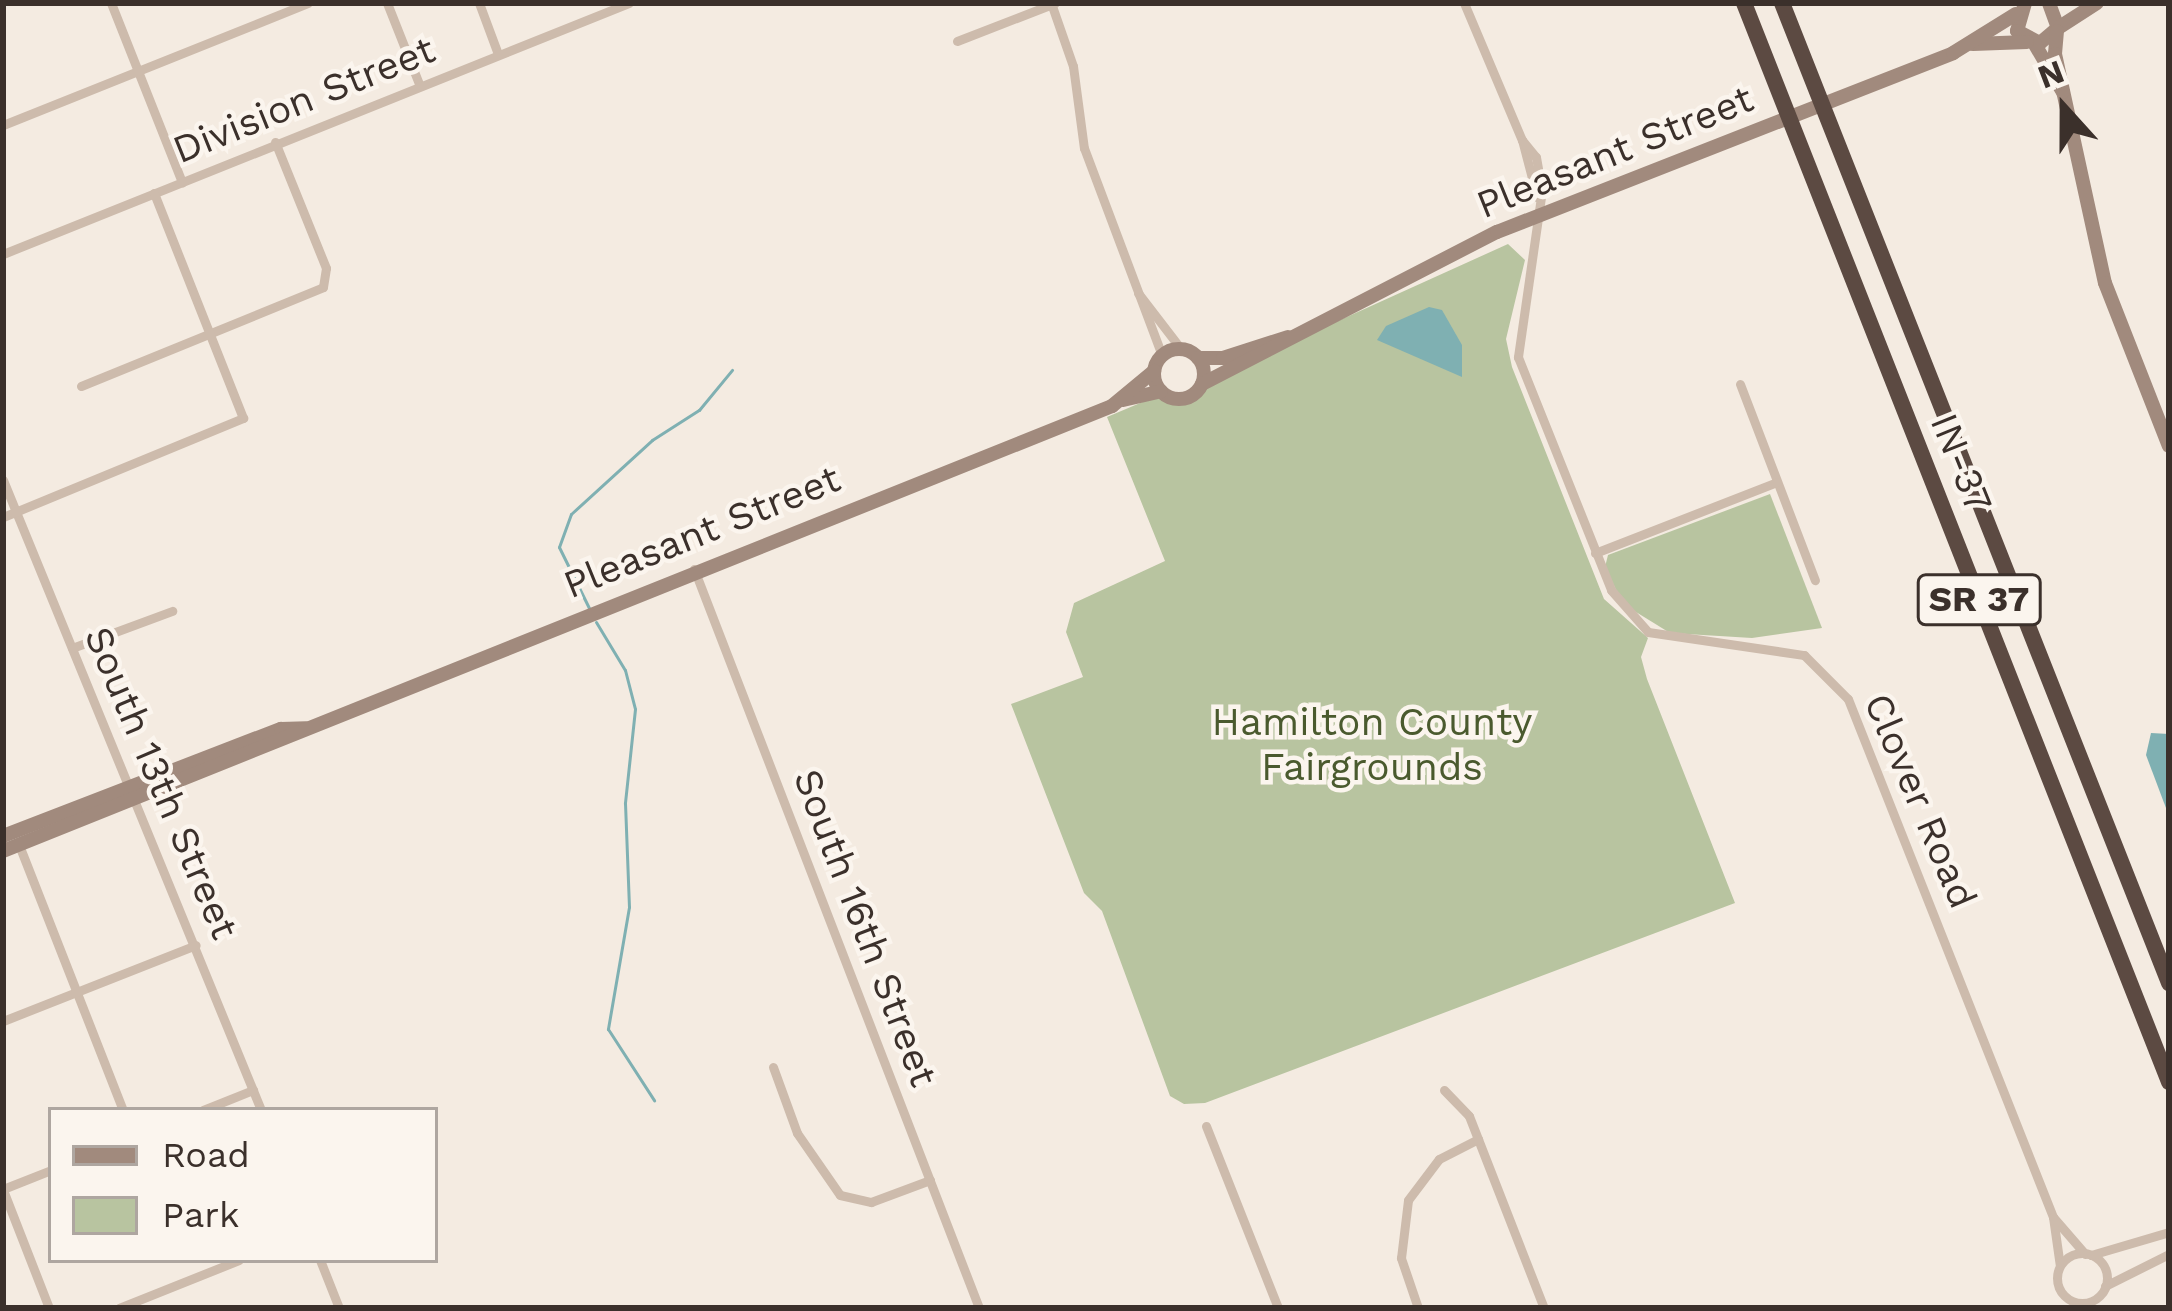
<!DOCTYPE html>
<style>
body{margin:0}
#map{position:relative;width:2172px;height:1311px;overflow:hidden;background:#f4ebe1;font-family:"Work Sans",sans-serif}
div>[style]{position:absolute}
.green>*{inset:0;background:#b8c4a0}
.water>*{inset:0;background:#7fb0b2}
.stream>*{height:3px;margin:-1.5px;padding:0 1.5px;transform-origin:1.5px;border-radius:1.5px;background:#7fb0b2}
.street>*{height:9px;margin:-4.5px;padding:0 4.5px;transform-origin:4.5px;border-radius:4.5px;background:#cdbbac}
.street>.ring{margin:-4.5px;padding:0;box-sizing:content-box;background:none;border:9px solid #cdbbac;border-radius:50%}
.secondary>*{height:14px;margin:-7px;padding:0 7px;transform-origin:7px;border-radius:7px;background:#a18a7d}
.secondary>.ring{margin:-7px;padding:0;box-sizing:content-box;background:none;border:14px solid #a18a7d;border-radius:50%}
.highway>*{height:16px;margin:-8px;padding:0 8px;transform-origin:8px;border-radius:8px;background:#5c4a42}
span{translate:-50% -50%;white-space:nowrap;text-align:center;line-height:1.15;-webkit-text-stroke:9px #fbf5ee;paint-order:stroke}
.shield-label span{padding:3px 9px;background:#fbf5ee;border:3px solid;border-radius:9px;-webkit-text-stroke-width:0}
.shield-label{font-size:36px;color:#3b302b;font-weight:700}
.street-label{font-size:39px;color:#3b302b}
.park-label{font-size:39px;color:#4a5a2e}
.frame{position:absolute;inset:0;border:6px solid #3b302b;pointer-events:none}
.legend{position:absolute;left:48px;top:1107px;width:390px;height:156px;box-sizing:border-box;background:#fbf5ee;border:3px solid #aea6a0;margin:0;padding:15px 21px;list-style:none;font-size:36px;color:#3b302b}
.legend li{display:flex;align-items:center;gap:24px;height:60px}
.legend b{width:60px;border:3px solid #aea6a0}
.north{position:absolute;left:2004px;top:48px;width:120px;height:120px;-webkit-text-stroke:9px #fbf5ee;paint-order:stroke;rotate:339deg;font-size:33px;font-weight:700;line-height:48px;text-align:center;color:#3b302b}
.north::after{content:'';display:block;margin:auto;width:42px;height:54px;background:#3b302b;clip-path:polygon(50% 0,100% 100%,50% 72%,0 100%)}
</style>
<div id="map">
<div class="green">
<i style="clip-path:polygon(1508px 244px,1525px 260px,1506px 339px,1512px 367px,1604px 599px,1648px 638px,1641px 657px,1647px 679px,1735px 903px,1205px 1103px,1184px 1104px,1170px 1096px,1102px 911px,1084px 893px,1011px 704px,1083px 677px,1066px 632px,1074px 603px,1165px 561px,1107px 417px,1152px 398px,1186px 402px,1225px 372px)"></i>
<i style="clip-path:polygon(1770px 494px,1822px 628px,1752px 638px,1670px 633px,1623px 604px,1605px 567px,1608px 555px)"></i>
</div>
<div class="water">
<i style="clip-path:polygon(1429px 307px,1442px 310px,1462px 345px,1462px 377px,1377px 340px,1386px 326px)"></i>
<i style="clip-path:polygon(2151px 733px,2169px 734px,2169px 816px,2146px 755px)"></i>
</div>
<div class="stream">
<i style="left:589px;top:608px;width:68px;rotate:-116.2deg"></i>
<i style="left:559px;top:547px;width:35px;rotate:-70deg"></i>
<i style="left:571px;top:514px;width:110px;rotate:-42.4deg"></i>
<i style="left:652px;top:440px;width:56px;rotate:-32.6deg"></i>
<i style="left:699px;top:410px;width:52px;rotate:-50.5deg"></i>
<i style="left:596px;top:622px;width:56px;rotate:58.9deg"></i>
<i style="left:625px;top:670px;width:40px;rotate:75.6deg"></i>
<i style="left:635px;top:709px;width:95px;rotate:96.1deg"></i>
<i style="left:625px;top:803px;width:104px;rotate:87.8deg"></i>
<i style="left:629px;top:907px;width:124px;rotate:99.8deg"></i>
<i style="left:608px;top:1029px;width:85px;rotate:57.1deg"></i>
</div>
<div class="street">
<i style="left:111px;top:3px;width:193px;rotate:68.4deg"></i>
<i style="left:387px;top:3px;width:87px;rotate:68.4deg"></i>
<i style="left:479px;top:3px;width:54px;rotate:69.6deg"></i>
<i style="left:1051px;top:3px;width:67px;rotate:70.8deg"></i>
<i style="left:1073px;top:66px;width:83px;rotate:82.4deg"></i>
<i style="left:1084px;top:148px;width:221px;rotate:69.4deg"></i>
<i style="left:1464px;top:3px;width:149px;rotate:67.1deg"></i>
<i style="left:957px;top:41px;width:105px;rotate:-21.2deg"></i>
<i style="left:3px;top:125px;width:328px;rotate:-21.8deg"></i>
<i style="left:1537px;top:197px;width:59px;rotate:-104.7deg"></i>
<i style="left:1522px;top:140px;width:22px;rotate:51deg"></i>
<i style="left:1536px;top:157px;width:34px;rotate:80deg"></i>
<i style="left:1542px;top:190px;width:169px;rotate:98.2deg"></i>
<i style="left:1518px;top:357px;width:251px;rotate:68.2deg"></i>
<i style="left:1611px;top:590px;width:56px;rotate:48.6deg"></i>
<i style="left:1648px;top:632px;width:158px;rotate:8.4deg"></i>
<i style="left:1804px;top:655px;width:62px;rotate:45deg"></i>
<i style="left:1848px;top:699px;width:557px;rotate:68.41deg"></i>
<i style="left:2053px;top:1217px;width:49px;rotate:81.9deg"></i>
<i style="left:3px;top:254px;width:674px;rotate:-21.85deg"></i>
<i style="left:1138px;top:293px;width:71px;rotate:52.5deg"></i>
<i style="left:1740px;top:384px;width:210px;rotate:69.1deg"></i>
<i style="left:81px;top:386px;width:261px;rotate:-22.2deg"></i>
<i style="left:323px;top:287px;width:19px;rotate:-81deg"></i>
<i style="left:326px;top:268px;width:136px;rotate:-112deg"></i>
<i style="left:3px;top:480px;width:681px;rotate:67.73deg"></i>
<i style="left:3px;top:517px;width:260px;rotate:-22.4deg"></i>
<i style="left:243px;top:418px;width:242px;rotate:-111.6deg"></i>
<i style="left:1595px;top:553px;width:195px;rotate:-21.3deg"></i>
<i style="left:694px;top:569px;width:792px;rotate:68.91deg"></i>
<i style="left:72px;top:648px;width:107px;rotate:-20.3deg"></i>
<i style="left:19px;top:845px;width:285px;rotate:68.6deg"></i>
<i style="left:3px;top:1021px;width:207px;rotate:-21.5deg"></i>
<i style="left:773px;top:1067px;width:70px;rotate:70deg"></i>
<i style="left:797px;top:1133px;width:75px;rotate:55.3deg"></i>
<i style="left:840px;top:1195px;width:32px;rotate:13deg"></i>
<i style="left:871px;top:1202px;width:63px;rotate:-20.4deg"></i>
<i style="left:1444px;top:1090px;width:36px;rotate:46deg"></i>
<i style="left:1469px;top:1116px;width:206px;rotate:68.7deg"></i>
<i style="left:203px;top:1110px;width:54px;rotate:-21.8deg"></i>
<i style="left:1206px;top:1126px;width:196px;rotate:68.4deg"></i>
<i style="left:3px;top:1189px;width:52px;rotate:-21.6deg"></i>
<i style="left:3px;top:1190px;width:127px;rotate:68.7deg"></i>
<i style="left:2053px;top:1217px;width:49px;rotate:49.1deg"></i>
<i class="ring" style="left:2057px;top:1253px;width:41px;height:41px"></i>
<i style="left:2091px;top:1255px;width:81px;rotate:-16.4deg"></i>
<i style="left:320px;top:1260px;width:52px;rotate:68.4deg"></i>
<i style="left:2105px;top:1286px;width:72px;rotate:-26.6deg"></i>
<i style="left:119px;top:1308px;width:129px;rotate:-21.8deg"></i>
<i style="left:1418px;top:1308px;width:53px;rotate:-108.8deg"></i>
<i style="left:1401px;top:1258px;width:58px;rotate:-83.1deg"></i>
<i style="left:1408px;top:1200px;width:51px;rotate:-52.9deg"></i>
<i style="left:1439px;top:1159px;width:44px;rotate:-27.1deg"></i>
</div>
<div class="secondary">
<i style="left:2025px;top:3px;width:29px;rotate:106deg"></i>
<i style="left:2017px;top:31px;width:26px;rotate:28deg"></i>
<i style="left:2040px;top:43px;width:23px;rotate:-40deg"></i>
<i style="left:2058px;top:28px;width:27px;rotate:-110deg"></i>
<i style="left:2058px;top:28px;width:46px;rotate:-32.7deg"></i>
<i style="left:2057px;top:31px;width:23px;rotate:95deg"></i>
<i style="left:2055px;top:54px;width:234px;rotate:77.7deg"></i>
<i style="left:2105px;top:283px;width:175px;rotate:68.6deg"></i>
<i style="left:2034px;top:43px;width:57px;rotate:59.4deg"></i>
<i style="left:1973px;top:44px;width:54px;rotate:-2.1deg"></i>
<i class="ring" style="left:1154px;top:349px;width:36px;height:36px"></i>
<i style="left:1198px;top:358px;width:25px"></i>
<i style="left:1223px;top:358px;width:68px;rotate:-17.9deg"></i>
<i style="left:1202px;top:384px;width:332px;rotate:-27.3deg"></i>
<i style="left:1497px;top:232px;width:490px;rotate:-21.4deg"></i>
<i style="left:1953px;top:53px;width:74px;rotate:-31.8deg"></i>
<i style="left:1123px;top:400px;width:39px;rotate:-13deg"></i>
<i style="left:3px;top:836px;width:298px;rotate:-21.1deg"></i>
<i style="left:281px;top:729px;width:25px;rotate:-2deg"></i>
<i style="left:3px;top:851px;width:1195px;rotate:-21.86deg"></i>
<i style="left:1112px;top:406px;width:55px;rotate:-39.8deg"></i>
</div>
<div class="highway">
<i style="left:1744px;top:3px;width:1160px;rotate:68.5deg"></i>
<i style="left:1782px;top:3px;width:1054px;rotate:68.45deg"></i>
</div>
<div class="shield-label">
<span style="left:1979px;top:600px">SR 37</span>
</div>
<div class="street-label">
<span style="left:304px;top:100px;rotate:-22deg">Division Street</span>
<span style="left:1615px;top:152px;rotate:-22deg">Pleasant Street</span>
<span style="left:1961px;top:463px;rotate:68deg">IN-37</span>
<span style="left:702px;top:532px;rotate:-22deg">Pleasant Street</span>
<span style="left:161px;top:783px;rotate:67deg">South 13th Street</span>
<span style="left:1920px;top:801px;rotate:67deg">Clover Road</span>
<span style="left:865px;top:928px;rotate:69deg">South 16th Street</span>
</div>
<div class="park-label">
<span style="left:1372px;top:745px">Hamilton County<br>Fairgrounds</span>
</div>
<div class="frame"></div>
<ul class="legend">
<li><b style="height:15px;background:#a18a7d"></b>Road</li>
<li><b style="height:33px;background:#b8c4a0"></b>Park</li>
</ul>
<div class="north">N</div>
</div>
